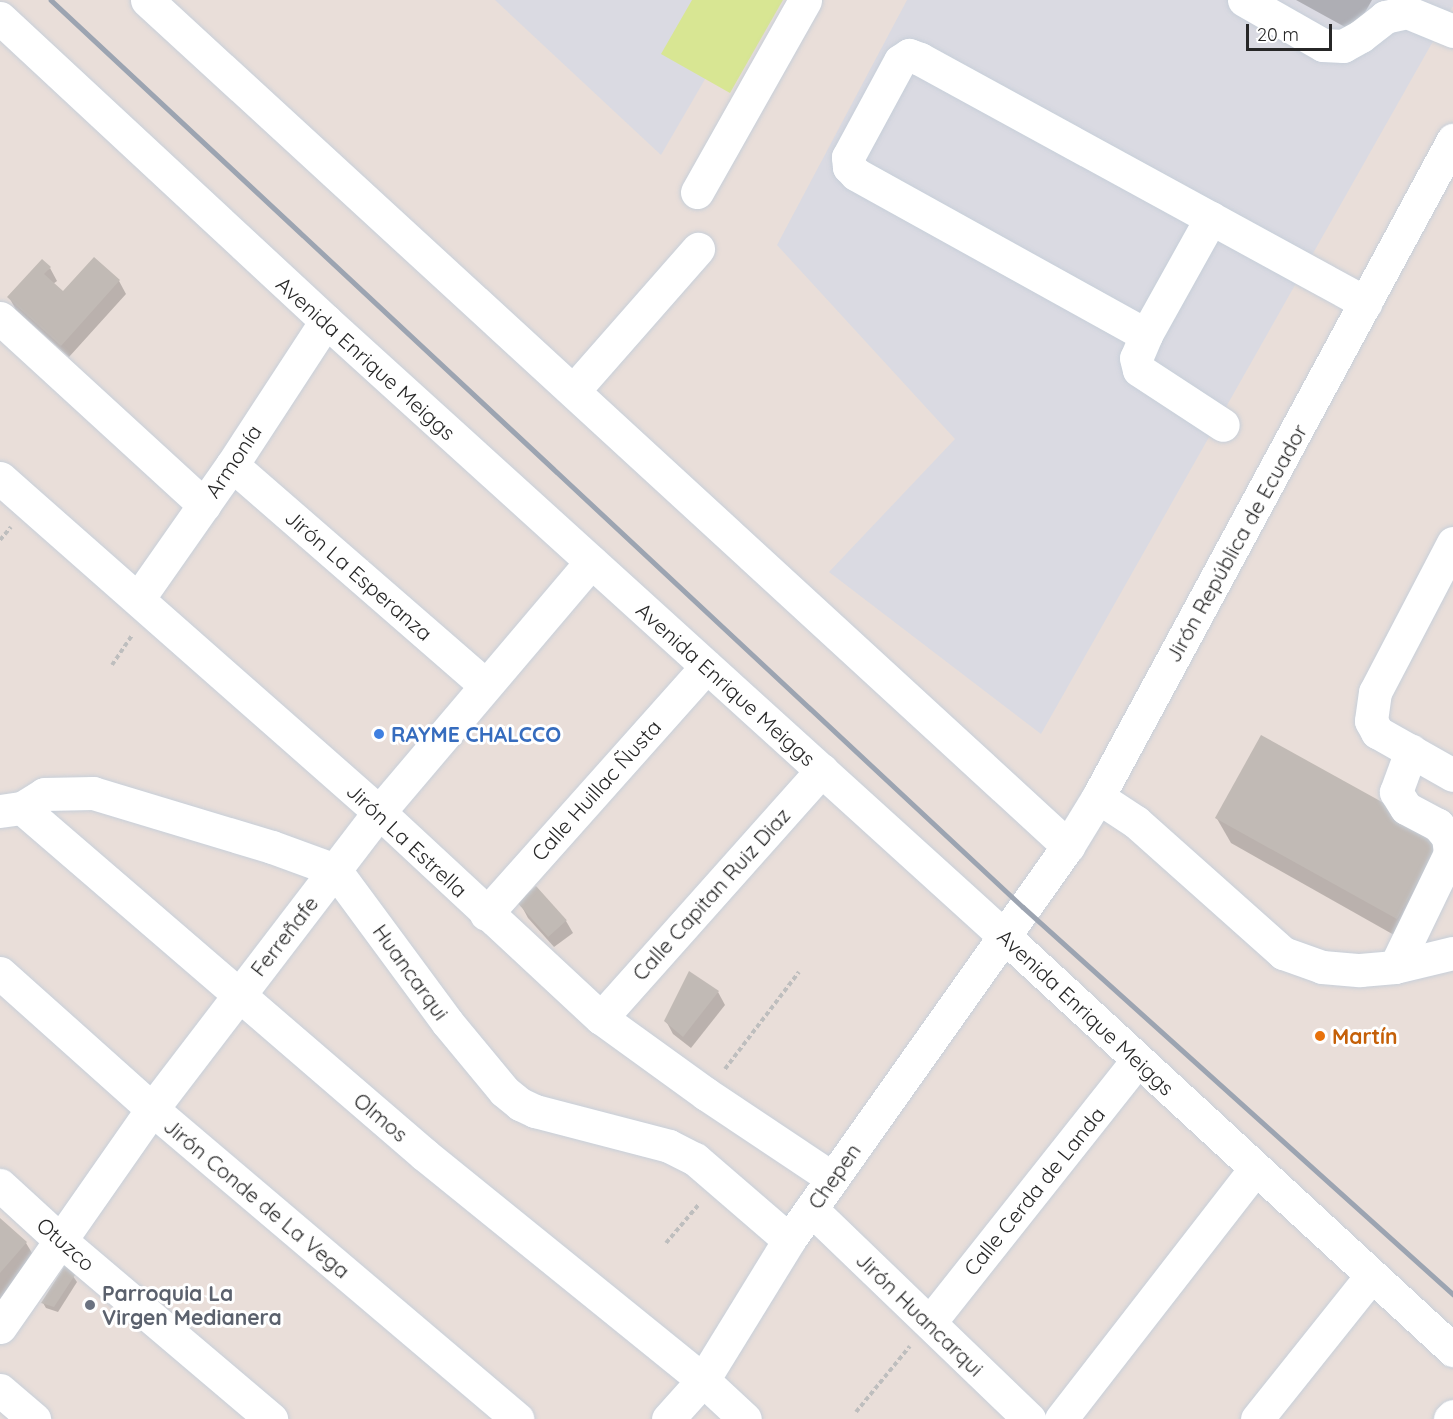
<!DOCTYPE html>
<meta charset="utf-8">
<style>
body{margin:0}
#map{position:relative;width:1453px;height:1419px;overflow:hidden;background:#e9ded9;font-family:Quicksand,sans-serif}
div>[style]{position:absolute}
.industrial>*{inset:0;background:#dadae2}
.pitch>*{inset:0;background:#d8e693}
.shadow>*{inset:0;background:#0003}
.building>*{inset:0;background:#c1bab5;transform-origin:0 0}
.path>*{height:4px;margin-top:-2px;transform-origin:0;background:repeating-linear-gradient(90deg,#bebebe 0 4.5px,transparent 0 7.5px)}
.roads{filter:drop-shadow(0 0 2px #c7cfd9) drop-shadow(0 0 2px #c7cfd9)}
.minor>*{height:33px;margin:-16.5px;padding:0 16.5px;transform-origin:16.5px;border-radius:16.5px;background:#fff}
.rail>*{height:4.5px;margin:-2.25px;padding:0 2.25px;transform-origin:2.25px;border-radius:2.25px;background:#9ca4b1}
.dots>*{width:16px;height:16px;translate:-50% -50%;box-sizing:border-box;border:3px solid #fff;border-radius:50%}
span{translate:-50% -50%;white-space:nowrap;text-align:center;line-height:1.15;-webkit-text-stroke:6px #fff;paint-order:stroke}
.street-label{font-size:21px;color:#272727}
.shop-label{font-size:21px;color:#366cbe;font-weight:700}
.left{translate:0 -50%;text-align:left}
.food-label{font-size:21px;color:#c56008;font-weight:700}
.worship-label{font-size:21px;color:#5b616d;font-weight:700}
.scale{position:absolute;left:1246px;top:24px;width:86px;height:27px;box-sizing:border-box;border:3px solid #272727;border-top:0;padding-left:8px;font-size:18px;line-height:21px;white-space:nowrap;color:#272727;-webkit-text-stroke:4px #fff;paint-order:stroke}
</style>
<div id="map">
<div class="industrial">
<i style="clip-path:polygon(495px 0,751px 0,661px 155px)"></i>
<i style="clip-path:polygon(907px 0,1453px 0,1453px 6px,1041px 734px,829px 572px,955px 439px,777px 245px)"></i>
</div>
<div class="pitch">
<i style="clip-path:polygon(692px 0,783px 0,730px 93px,661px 54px)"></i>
</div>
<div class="shadow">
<i style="clip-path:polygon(1296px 0,1372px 0,1354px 32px)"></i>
<i style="clip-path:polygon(94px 259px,119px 281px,126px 294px,69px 357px,16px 310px,9px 297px,50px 268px,57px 281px,53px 284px,63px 293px)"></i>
<i style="clip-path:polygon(1216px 817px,1453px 860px,1410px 944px,1231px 843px)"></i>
<i style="clip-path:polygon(536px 888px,566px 921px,573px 933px,554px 947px,528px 918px,521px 905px)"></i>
<i style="clip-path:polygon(718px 992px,725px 1005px,691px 1048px,673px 1034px,666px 1021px)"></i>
<i style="clip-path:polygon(0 1220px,26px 1243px,41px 1268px,0 1314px)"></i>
<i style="clip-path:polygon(73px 1276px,77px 1282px,58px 1312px,46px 1308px,43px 1303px)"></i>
</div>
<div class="building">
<i style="clip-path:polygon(94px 257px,120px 280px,61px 346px,7px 297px,42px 259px,51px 267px,44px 274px,63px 291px)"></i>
<i style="left:1261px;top:735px;width:208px;height:95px;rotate:29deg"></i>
<i style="left:536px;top:886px;width:46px;height:25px;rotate:48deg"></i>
<i style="clip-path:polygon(689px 971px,719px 991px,683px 1037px,664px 1021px)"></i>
<i style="clip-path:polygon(0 1218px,27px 1242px,0 1273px)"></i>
<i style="clip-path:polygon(66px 1264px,75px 1275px,54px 1307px,41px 1303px)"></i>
</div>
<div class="path">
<i style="left:0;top:540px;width:17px;rotate:-50deg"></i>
<i style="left:112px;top:665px;width:36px;rotate:-56deg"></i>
<i style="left:725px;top:1069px;width:122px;rotate:-52.7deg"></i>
<i style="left:666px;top:1243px;width:52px;rotate:-49.6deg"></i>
<i style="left:856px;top:1412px;width:85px;rotate:-50.7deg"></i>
</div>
<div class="roads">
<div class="minor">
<i style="left:147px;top:0;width:1251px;rotate:42.57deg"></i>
<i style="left:1244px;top:0;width:91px;rotate:29.7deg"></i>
<i style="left:1323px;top:45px;width:20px;rotate:3deg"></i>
<i style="left:1343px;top:46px;width:21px;rotate:-29deg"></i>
<i style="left:1361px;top:36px;width:31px;rotate:-38deg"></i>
<i style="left:1385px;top:17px;width:23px;rotate:-13deg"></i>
<i style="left:1407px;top:12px;width:50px;rotate:22.4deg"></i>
<i style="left:0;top:18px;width:445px;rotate:42.9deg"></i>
<i style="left:326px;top:321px;width:915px;rotate:42.21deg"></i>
<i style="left:1004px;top:936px;width:611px;rotate:42.68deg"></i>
<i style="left:697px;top:192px;width:220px;rotate:-60.6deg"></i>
<i style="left:1211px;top:218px;width:134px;rotate:119.1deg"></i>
<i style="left:1146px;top:335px;width:25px;rotate:113deg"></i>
<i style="left:1136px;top:358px;width:12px;rotate:76deg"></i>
<i style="left:1139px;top:370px;width:100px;rotate:33.2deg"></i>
<i style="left:0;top:318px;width:277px;rotate:42.5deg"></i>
<i style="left:1146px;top:335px;width:332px;rotate:-151deg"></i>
<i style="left:856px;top:174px;width:10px;rotate:-135deg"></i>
<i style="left:849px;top:167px;width:10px;rotate:-96deg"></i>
<i style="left:848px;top:157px;width:109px;rotate:-61.6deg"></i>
<i style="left:900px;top:61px;width:11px;rotate:-34deg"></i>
<i style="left:909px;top:55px;width:12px;rotate:20deg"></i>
<i style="left:920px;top:59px;width:508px;rotate:28.68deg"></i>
<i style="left:574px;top:390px;width:188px;rotate:-48.7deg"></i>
<i style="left:232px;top:465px;width:335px;rotate:41deg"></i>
<i style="left:0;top:478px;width:505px;rotate:41.39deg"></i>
<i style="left:379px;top:812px;width:303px;rotate:42.9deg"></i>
<i style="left:601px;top:1018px;width:130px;rotate:35.9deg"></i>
<i style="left:706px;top:1094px;width:151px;rotate:33.7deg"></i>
<i style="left:1453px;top:543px;width:168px;rotate:117.6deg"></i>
<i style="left:1375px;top:692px;width:29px;rotate:98deg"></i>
<i style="left:1371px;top:721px;width:13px;rotate:61deg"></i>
<i style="left:1377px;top:732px;width:87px;rotate:29.5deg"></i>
<i style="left:138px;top:599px;width:164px;rotate:-55deg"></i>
<i style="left:232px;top:465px;width:172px;rotate:-56.9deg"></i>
<i style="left:1098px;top:797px;width:45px;rotate:33.3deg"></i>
<i style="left:1136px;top:822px;width:197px;rotate:41.7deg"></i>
<i style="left:1283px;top:953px;width:41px;rotate:19.7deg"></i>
<i style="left:1322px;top:967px;width:38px;rotate:5deg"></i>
<i style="left:1360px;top:970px;width:35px;rotate:-5deg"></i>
<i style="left:1395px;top:967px;width:60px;rotate:-13.6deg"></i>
<i style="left:22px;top:808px;width:532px;rotate:40.73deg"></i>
<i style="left:425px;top:1155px;width:358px;rotate:39deg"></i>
<i style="left:703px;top:1380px;width:57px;rotate:42.9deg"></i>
<i style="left:0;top:811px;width:22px;rotate:-8deg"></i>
<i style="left:22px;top:808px;width:26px;rotate:-32deg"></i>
<i style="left:44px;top:794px;width:49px;rotate:-1.2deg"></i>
<i style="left:93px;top:793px;width:187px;rotate:16.8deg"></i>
<i style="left:272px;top:847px;width:67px;rotate:20.1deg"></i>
<i style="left:335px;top:870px;width:189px;rotate:53.6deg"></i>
<i style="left:447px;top:1022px;width:89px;rotate:50.4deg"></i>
<i style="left:504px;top:1091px;width:21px;rotate:39deg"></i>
<i style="left:520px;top:1104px;width:17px;rotate:25deg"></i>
<i style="left:535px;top:1111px;width:138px;rotate:14.6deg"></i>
<i style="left:669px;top:1146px;width:29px;rotate:27deg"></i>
<i style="left:695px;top:1159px;width:124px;rotate:40.8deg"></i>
<i style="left:486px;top:914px;width:331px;rotate:-48.3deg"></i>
<i style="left:1395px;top:967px;width:127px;rotate:-64.2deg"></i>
<i style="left:1450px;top:853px;width:16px;rotate:-97deg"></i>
<i style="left:1448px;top:837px;width:16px;rotate:-130deg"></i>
<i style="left:1438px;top:825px;width:36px;rotate:-152deg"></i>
<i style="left:1406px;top:808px;width:19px;rotate:-122deg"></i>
<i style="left:1396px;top:792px;width:44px;rotate:-69.9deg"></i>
<i style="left:0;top:973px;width:204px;rotate:41.8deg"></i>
<i style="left:152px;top:1109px;width:479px;rotate:40.3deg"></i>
<i style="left:601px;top:1018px;width:332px;rotate:-48.3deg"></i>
<i style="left:0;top:1185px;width:81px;rotate:42.5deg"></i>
<i style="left:60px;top:1240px;width:277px;rotate:40.3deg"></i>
<i style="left:811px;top:1209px;width:303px;rotate:43.9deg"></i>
<i style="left:930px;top:1322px;width:333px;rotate:-51.6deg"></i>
<i style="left:0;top:1327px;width:266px;rotate:-55.1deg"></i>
<i style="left:152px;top:1109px;width:374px;rotate:-52.6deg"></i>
<i style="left:379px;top:812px;width:328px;rotate:-49.7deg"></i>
<i style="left:0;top:1390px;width:45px;rotate:40.5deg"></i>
<i style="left:668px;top:1419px;width:52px;rotate:-48.1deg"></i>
<i style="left:703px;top:1380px;width:164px;rotate:-58.4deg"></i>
<i style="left:789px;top:1240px;width:483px;rotate:-54.7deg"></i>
<i style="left:1068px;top:846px;width:57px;rotate:-58.5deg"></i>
<i style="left:1098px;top:797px;width:747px;rotate:-61.62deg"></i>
<i style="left:1061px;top:1419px;width:316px;rotate:-52.2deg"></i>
<i style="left:1257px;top:1419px;width:183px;rotate:-51.4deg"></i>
<i style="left:1450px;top:1419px;width:4px;rotate:-45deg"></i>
</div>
</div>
<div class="rail">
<i style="left:51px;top:0;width:1329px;rotate:43.02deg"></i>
<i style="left:1023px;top:907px;width:579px;rotate:41.99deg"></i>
</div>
<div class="dots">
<i style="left:379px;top:734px;background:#3f7fe0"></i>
<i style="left:1320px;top:1036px;background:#e8710a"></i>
<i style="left:90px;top:1305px;background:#6b7280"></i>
</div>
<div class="street-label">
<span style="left:366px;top:358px;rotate:42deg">Avenida Enrique Meiggs</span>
<span style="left:233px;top:461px;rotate:-56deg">Armonía</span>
<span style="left:1236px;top:543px;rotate:-61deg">Jirón República de Ecuador</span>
<span style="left:359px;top:575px;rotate:41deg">Jirón La Esperanza</span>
<span style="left:726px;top:684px;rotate:42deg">Avenida Enrique Meiggs</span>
<span style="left:596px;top:790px;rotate:-48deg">Calle Huillac Ñusta</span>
<span style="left:407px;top:840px;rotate:43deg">Jirón La Estrella</span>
<span style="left:711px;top:894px;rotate:-48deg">Calle Capitan Ruiz Diaz</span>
<span style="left:284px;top:936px;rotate:-52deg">Ferreñafe</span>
<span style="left:411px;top:972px;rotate:54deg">Huancarqui</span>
<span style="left:1086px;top:1012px;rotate:43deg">Avenida Enrique Meiggs</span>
<span style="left:381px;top:1117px;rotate:40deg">Olmos</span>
<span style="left:834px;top:1176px;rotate:-55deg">Chepen</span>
<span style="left:1034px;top:1191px;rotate:-51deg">Calle Cerda de Landa</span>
<span style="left:257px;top:1198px;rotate:40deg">Jirón Conde de La Vega</span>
<span style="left:66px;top:1244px;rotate:41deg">Otuzco</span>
<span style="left:920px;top:1314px;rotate:44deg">Jirón Huancarqui</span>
</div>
<div class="shop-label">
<span class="left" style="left:391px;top:734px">RAYME CHALCCO</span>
</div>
<div class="food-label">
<span class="left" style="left:1332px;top:1036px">Martín</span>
</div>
<div class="worship-label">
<span class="left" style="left:102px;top:1305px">Parroquia La<br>Virgen Medianera</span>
</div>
<div class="scale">20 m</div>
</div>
